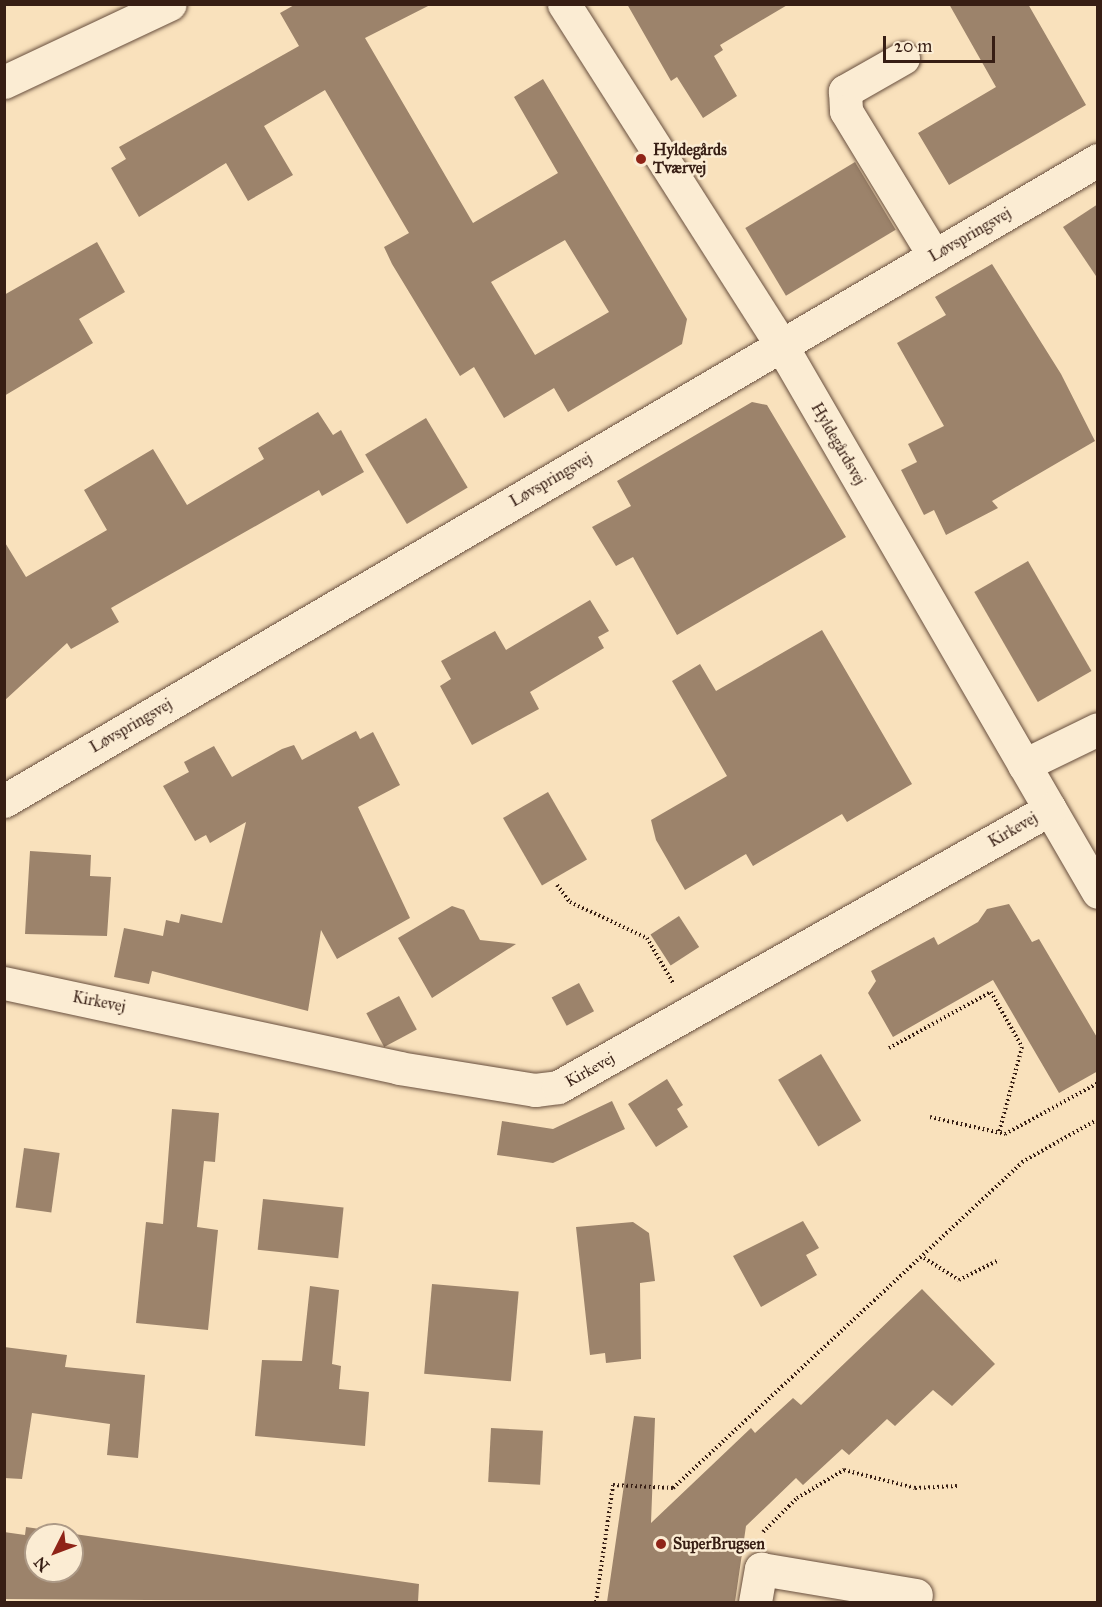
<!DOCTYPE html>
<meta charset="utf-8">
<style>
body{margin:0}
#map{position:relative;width:1102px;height:1607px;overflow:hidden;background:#f9e1bc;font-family:"IM FELL Great Primer",serif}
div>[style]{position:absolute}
.building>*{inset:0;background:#9c836b;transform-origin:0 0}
.path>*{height:4px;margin-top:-2px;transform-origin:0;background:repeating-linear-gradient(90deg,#371e14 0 1.5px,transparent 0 4.5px)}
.roads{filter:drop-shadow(0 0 2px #684f3e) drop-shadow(0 0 2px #684f3e)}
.minor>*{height:33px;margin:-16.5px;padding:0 16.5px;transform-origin:16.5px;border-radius:16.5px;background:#fbecd3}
.dots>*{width:16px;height:16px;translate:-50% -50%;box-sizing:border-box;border:3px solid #fbecd3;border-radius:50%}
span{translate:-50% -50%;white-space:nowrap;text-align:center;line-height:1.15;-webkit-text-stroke:5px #fbecd3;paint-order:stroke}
.poi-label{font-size:16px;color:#371e14;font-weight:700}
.left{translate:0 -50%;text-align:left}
.street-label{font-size:16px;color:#371e14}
.frame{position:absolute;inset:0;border:6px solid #371e14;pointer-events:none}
.north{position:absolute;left:24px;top:1523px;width:60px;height:60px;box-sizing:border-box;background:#fbecd3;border:2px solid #ad9a87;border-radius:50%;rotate:228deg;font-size:16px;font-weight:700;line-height:24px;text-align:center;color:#371e14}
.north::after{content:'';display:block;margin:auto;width:21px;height:27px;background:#8f2418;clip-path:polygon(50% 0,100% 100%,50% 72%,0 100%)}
.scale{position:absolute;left:883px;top:36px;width:112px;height:27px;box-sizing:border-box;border:3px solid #371e14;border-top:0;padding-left:8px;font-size:18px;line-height:21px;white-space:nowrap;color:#371e14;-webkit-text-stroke:4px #fbecd3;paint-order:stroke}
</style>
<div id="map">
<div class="building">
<i style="clip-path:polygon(evenodd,296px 4px,432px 4px,365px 38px,473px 223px,558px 173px,514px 97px,543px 79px,687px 319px,682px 344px,568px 412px,554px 388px,504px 418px,474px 367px,460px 376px,392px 264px,384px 247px,409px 233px,325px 90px,264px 126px,293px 175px,248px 201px,226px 163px,139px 217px,111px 168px,126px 159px,119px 147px,299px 46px,280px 13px,296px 4px,565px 240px,609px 312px,535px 355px,491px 282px,565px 240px)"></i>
<i style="clip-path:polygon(627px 4px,789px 4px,720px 45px,723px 50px,714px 56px,737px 96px,703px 118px,677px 77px,671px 81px)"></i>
<i style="clip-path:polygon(949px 4px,1028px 4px,1086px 105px,949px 185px,918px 133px,996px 87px)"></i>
<i style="left:855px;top:162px;width:79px;height:128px;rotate:59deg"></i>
<i style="clip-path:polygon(1098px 204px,1098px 279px,1063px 227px)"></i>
<i style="clip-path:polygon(97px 242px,125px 292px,79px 319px,93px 343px,4px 396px,4px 295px)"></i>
<i style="clip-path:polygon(992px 264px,1061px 374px,1095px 441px,992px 501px,998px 508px,946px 535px,934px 510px,924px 515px,901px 470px,917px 462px,908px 444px,944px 426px,897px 343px,946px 315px,935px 297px)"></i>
<i style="clip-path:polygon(752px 402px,767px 405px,846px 537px,677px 635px,633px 557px,616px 566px,592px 527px,631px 506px,617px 481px)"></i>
<i style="clip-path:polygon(318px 412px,333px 435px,341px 430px,364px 472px,322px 496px,319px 490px,111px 608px,119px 622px,71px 649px,67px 643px,4px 701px,4px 541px,26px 577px,107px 530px,84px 490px,153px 449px,187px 505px,264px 459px,258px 448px)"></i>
<i style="left:426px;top:418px;width:81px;height:71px;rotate:59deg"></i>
<i style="left:1028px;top:561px;width:127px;height:62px;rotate:60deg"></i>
<i style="clip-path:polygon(590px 600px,609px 631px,598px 637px,604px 648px,530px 692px,539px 709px,472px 745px,440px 686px,451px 679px,441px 661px,495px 631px,506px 650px)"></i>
<i style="clip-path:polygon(822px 630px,912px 784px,847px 822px,842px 814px,753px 866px,746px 854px,685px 890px,656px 840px,651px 820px,727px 776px,672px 681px,700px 664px,716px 691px)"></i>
<i style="clip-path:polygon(356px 731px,360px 739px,373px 732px,400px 785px,358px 807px,410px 918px,337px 959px,321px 930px,308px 1011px,152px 971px,149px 984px,114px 977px,124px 928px,163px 936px,166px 920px,179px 923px,181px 914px,222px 923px,246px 822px,210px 843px,206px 835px,195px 841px,163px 786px,189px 772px,184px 762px,214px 746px,232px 777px,282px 749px,294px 745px,302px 760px)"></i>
<i style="left:548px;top:792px;width:78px;height:52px;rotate:60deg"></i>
<i style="clip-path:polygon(30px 851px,91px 855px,90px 876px,111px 877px,107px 936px,25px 934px)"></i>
<i style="clip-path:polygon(1009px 904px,1032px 942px,1039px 939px,1098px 1039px,1098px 1071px,1059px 1093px,993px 980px,893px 1037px,868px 993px,876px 981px,871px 971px,934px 937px,938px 945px,978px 922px,987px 909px)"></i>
<i style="clip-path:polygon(452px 906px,464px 910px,480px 940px,516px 944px,432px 998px,398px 938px)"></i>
<i style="left:679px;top:916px;width:37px;height:34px;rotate:57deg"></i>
<i style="left:579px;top:983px;width:32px;height:31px;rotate:62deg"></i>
<i style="left:399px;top:996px;width:38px;height:37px;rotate:62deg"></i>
<i style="left:821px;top:1054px;width:78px;height:50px;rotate:59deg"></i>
<i style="clip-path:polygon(667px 1079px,683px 1105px,677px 1109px,688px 1127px,656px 1147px,628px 1104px)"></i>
<i style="clip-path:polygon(612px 1101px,625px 1129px,553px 1163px,497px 1155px,502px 1121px,553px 1129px)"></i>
<i style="clip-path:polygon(172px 1109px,219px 1113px,215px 1162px,204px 1161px,197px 1227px,218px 1230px,208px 1330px,136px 1323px,146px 1222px,163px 1224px)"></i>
<i style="left:24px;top:1148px;width:36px;height:60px;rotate:8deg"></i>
<i style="left:263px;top:1199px;width:81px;height:51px;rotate:6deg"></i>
<i style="clip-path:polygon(803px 1221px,819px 1248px,806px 1255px,817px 1275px,761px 1307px,733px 1256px)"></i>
<i style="clip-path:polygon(633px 1222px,649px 1233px,655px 1281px,640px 1283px,641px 1359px,606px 1363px,605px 1353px,590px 1355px,576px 1227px)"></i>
<i style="left:432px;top:1284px;width:87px;height:90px;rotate:5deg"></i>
<i style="clip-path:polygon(310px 1286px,339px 1290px,332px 1364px,341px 1366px,339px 1389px,369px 1392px,365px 1446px,255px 1436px,262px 1360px,302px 1361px)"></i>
<i style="clip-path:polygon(922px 1289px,995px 1364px,952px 1406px,933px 1390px,895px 1426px,887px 1419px,849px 1455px,842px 1449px,803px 1485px,796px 1478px,746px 1526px,735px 1602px,607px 1602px,634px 1416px,655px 1418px,651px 1523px,751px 1428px,755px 1433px,793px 1398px,801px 1405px)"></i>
<i style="clip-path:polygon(4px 1347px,67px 1355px,65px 1367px,145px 1375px,138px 1458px,107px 1455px,110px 1424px,32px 1413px,22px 1479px,4px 1478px)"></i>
<i style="left:491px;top:1428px;width:52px;height:54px;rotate:3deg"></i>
<i style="clip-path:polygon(evenodd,26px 1527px,419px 1584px,418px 1602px,4px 1599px,4px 1532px,25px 1535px,26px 1527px,36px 1535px,72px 1535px,72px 1571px,36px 1571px,36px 1535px)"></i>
</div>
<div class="path">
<i style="left:557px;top:885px;width:21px;rotate:53deg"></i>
<i style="left:570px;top:902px;width:85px;rotate:25.1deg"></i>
<i style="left:647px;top:938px;width:52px;rotate:60deg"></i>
<i style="left:889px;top:1048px;width:116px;rotate:-28.8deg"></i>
<i style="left:991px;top:992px;width:63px;rotate:60.6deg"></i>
<i style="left:1022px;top:1047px;width:89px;rotate:105deg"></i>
<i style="left:930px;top:1117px;width:77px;rotate:12.8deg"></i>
<i style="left:1005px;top:1134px;width:106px;rotate:-28.7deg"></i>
<i style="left:924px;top:1258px;width:41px;rotate:32.2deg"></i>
<i style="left:959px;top:1280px;width:45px;rotate:-26.6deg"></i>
<i style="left:763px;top:1532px;width:48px;rotate:-45deg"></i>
<i style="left:797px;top:1498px;width:55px;rotate:-30.8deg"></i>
<i style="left:844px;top:1470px;width:73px;rotate:14.2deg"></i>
<i style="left:915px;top:1488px;width:42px;rotate:-2.7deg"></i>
<i style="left:596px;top:1602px;width:118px;rotate:-81.7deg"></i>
<i style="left:613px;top:1485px;width:60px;rotate:2.9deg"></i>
<i style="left:673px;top:1488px;width:478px;rotate:-43deg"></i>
<i style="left:1022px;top:1162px;width:87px;rotate:-29.5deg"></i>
</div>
<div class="roads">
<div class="minor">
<i style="left:564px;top:4px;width:404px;rotate:57.5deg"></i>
<i style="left:781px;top:345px;width:632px;rotate:59.91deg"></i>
<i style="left:903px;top:58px;width:67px;rotate:150.4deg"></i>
<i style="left:845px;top:91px;width:20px;rotate:87deg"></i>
<i style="left:846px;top:111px;width:170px;rotate:58.7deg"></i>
<i style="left:4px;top:82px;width:183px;rotate:-25.2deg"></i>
<i style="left:1024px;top:765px;width:82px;rotate:-25.9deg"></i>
<i style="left:4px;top:801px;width:1268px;rotate:-30.37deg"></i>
<i style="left:4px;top:983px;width:404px;rotate:12.1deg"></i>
<i style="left:399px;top:1068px;width:138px;rotate:9.2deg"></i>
<i style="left:535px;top:1090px;width:23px;rotate:-7deg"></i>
<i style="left:558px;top:1087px;width:565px;rotate:-29.47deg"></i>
<i style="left:755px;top:1602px;width:34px;rotate:-80deg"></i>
<i style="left:761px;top:1569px;width:157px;rotate:9.5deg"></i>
</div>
</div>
<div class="dots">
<i style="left:641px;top:159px;background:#8f2418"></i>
<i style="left:661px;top:1544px;background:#8f2418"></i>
</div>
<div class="poi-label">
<span class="left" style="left:653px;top:159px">Hyldegårds<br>Tværvej</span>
<span class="left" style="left:673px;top:1544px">SuperBrugsen</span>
</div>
<div class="street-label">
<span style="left:970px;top:235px;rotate:-30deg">Løvspringsvej</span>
<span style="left:838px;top:444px;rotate:60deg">Hyldegårdsvej</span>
<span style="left:551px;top:480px;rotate:-30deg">Løvspringsvej</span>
<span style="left:131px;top:726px;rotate:-30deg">Løvspringsvej</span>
<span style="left:1013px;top:830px;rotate:-30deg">Kirkevej</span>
<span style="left:99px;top:1002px;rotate:11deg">Kirkevej</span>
<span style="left:590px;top:1070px;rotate:-29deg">Kirkevej</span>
</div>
<div class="frame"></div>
<div class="north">N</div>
<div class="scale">20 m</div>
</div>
